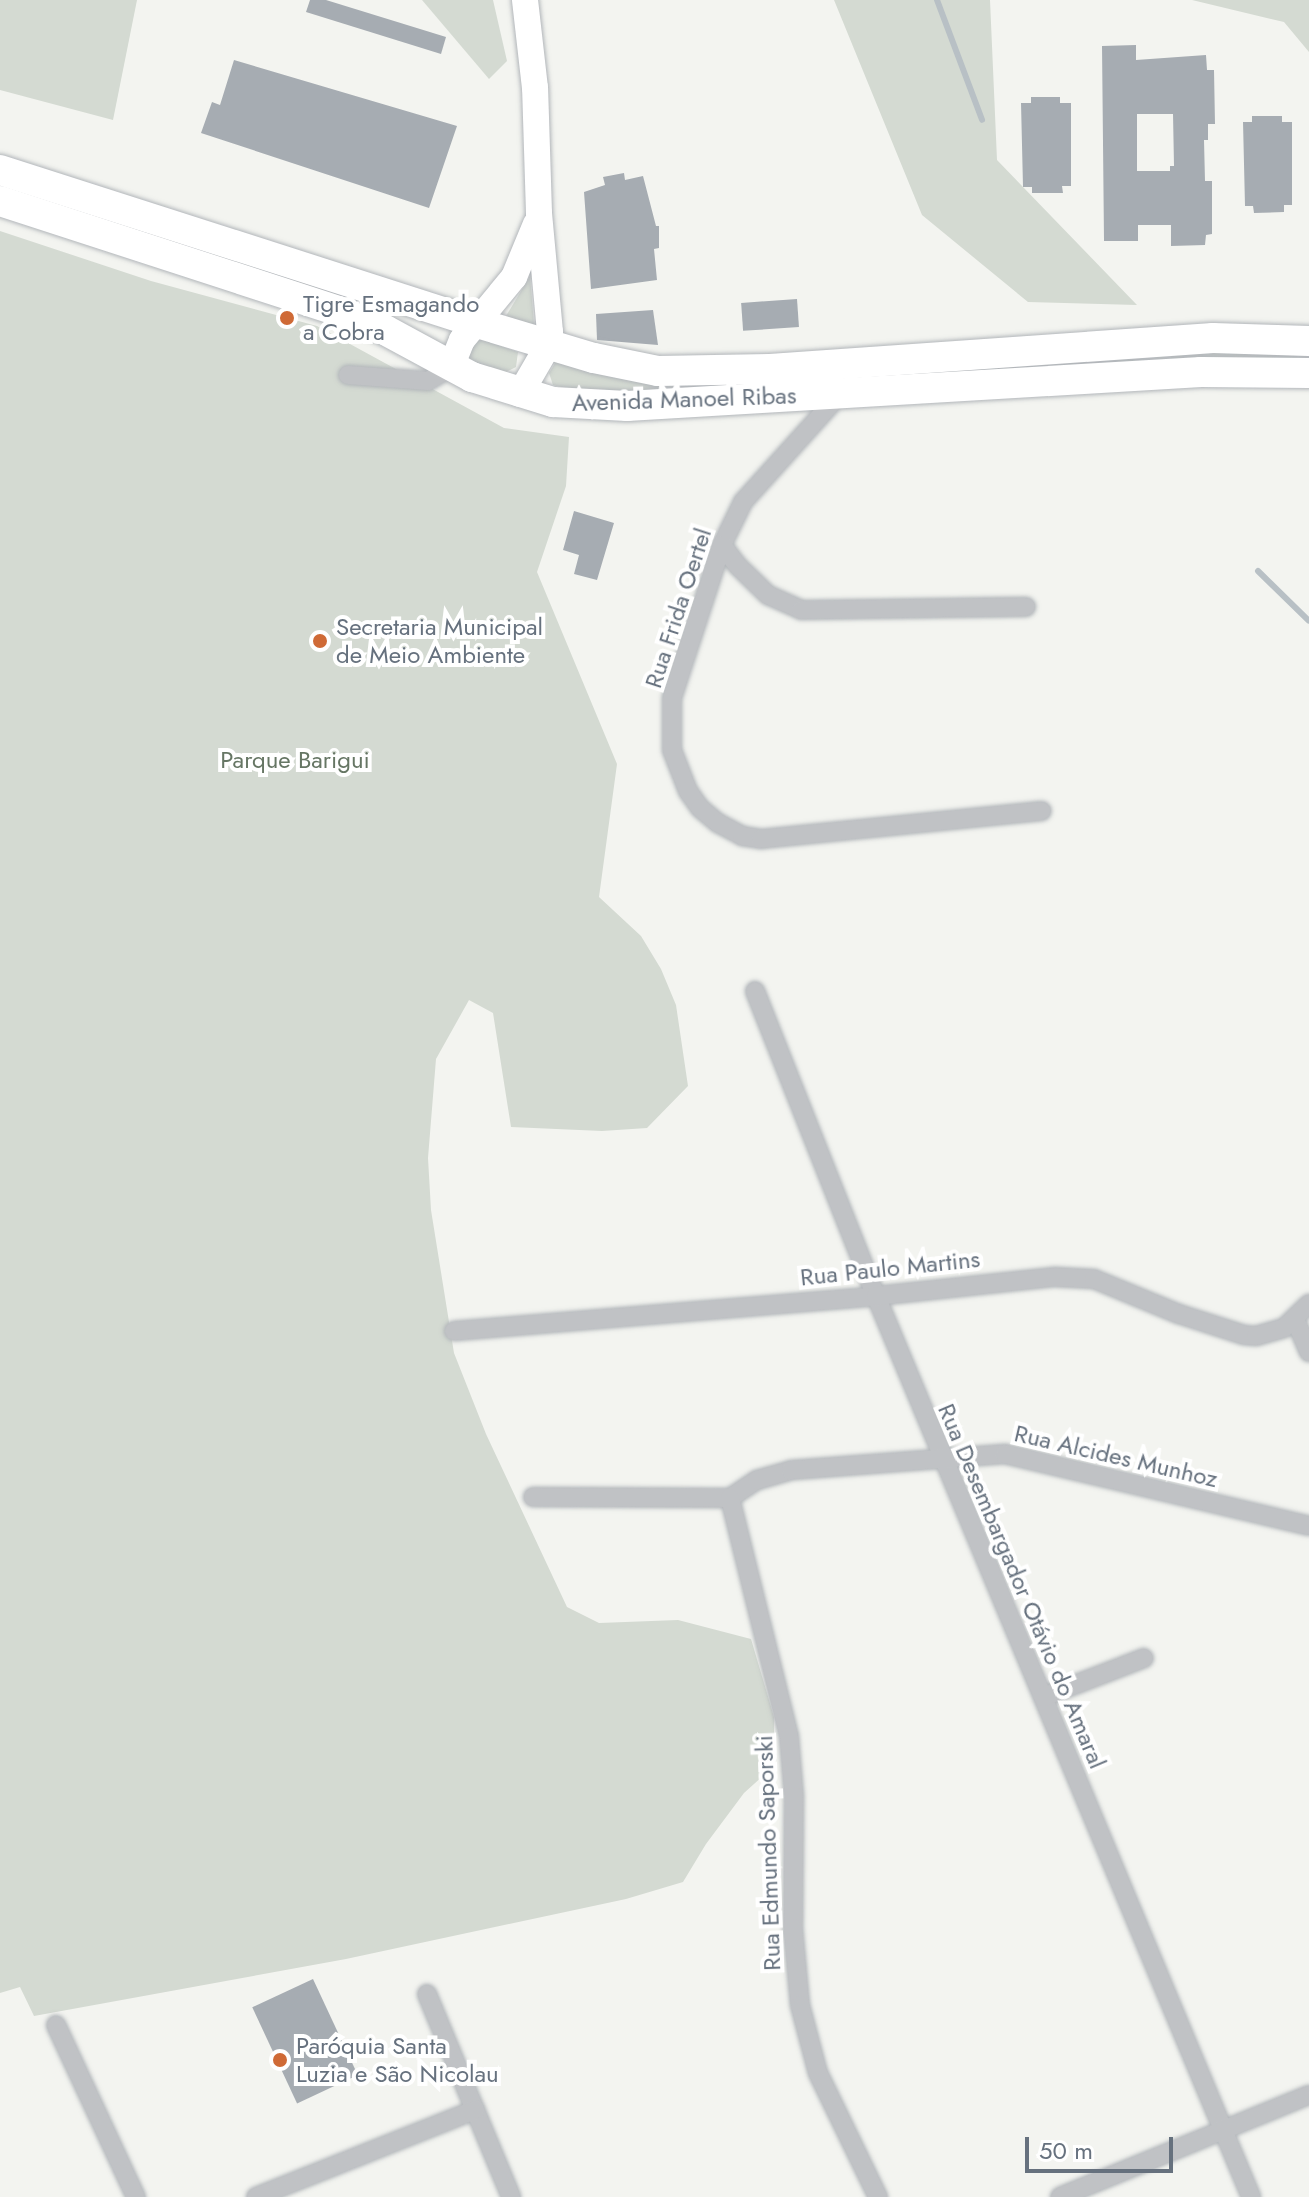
<!DOCTYPE html>
<meta charset="utf-8">
<style>
body{margin:0}
#map{position:relative;width:1309px;height:2197px;overflow:hidden;background:#f3f4f0;font-family:Jost,sans-serif}
div>[style]{position:absolute}
.green>*{inset:0;background:#d4dad2}
.stream>*{height:6px;margin:-3px;padding:0 3px;transform-origin:3px;border-radius:3px;background:#b8c0c5}
.building>*{inset:0;background:#a6acb2;transform-origin:0 0}
.roads{filter:drop-shadow(0 0 2px #b2b6ba) drop-shadow(0 0 2px #b2b6ba)}
.street>*{height:18px;margin:-9px;padding:0 9px;transform-origin:9px;border-radius:9px;background:#c0c2c5}
.secondary>*{height:26px;margin:-13px;padding:0 13px;transform-origin:13px;border-radius:13px;background:#fff}
.primary>*{height:30px;margin:-15px;padding:0 15px;transform-origin:15px;border-radius:15px;background:#fff}
.dots>*{width:22px;height:22px;translate:-50% -50%;box-sizing:border-box;border:4px solid #fff;border-radius:50%}
span{translate:-50% -50%;white-space:nowrap;text-align:center;line-height:1.15;-webkit-text-stroke:8px #fff;paint-order:stroke}
.poi-label{font-size:24px;color:#66717e}
.left{translate:0 -50%;text-align:left}
.street-label{font-size:24px;color:#66717e}
.park-label{font-size:24px;color:#667664}
.scale{position:absolute;left:1025px;top:2137px;width:148px;height:36px;box-sizing:border-box;border:4px solid #66717e;border-top:0;padding-left:10px;font-size:24px;line-height:28px;white-space:nowrap;color:#66717e;-webkit-text-stroke:6px #fff;paint-order:stroke}
</style>
<div id="map">
<div class="green">
<i style="clip-path:polygon(0 0,137px 0,113px 120px,0 90px)"></i>
<i style="clip-path:polygon(422px 0,493px 0,507px 61px,489px 79px)"></i>
<i style="clip-path:polygon(834px 0,990px 0,997px 160px,1137px 305px,1028px 302px,922px 215px)"></i>
<i style="clip-path:polygon(1192px 0,1309px 0,1309px 52px,1284px 22px)"></i>
<i style="clip-path:polygon(0 231px,151px 281px,317px 326px,504px 428px,569px 437px,566px 486px,537px 572px,617px 764px,599px 897px,641px 936px,661px 969px,676px 1005px,688px 1086px,647px 1128px,602px 1131px,511px 1127px,493px 1013px,469px 1000px,436px 1059px,428px 1158px,431px 1210px,454px 1353px,486px 1434px,567px 1607px,599px 1623px,678px 1620px,751px 1639px,774px 1717px,774px 1766px,744px 1793px,706px 1844px,683px 1882px,626px 1899px,346px 1959px,34px 2016px,20px 1987px,0 1993px)"></i>
<i style="clip-path:polygon(530px 276px,534px 324px,532px 327px,507px 320px,506px 316px)"></i>
<i style="clip-path:polygon(479px 338px,518px 352px,516px 367px,506px 372px,471px 362px,467px 356px)"></i>
<i style="clip-path:polygon(1246px 351px,1299px 353px,1295px 361px,1171px 361px,1171px 355px)"></i>
<i style="clip-path:polygon(1142px 356px,1141px 363px,966px 375px,965px 367px)"></i>
<i style="clip-path:polygon(557px 360px,659px 380px,659px 394px,576px 391px,553px 385px,549px 373px)"></i>
</div>
<div class="stream">
<i style="left:937px;top:0;width:128px;rotate:69.4deg"></i>
<i style="left:1258px;top:571px;width:71px;rotate:44.4deg"></i>
</div>
<div class="building">
<i style="clip-path:polygon(310px 0,326px 0,446px 37px,441px 54px,306px 12px)"></i>
<i style="clip-path:polygon(evenodd,1136px 45px,1136px 60px,1206px 55px,1207px 70px,1214px 70px,1215px 124px,1208px 124px,1208px 140px,1204px 140px,1205px 181px,1212px 181px,1212px 234px,1206px 235px,1205px 245px,1171px 246px,1171px 225px,1138px 225px,1138px 241px,1104px 241px,1102px 46px,1136px 45px,1137px 114px,1173px 114px,1174px 166px,1170px 166px,1170px 171px,1137px 171px,1137px 114px)"></i>
<i style="clip-path:polygon(234px 60px,457px 126px,429px 208px,201px 133px,212px 102px,220px 105px)"></i>
<i style="clip-path:polygon(1031px 97px,1060px 97px,1060px 103px,1071px 103px,1071px 186px,1062px 186px,1063px 193px,1032px 193px,1032px 187px,1023px 187px,1021px 103px,1031px 103px)"></i>
<i style="clip-path:polygon(1252px 116px,1282px 116px,1282px 122px,1292px 122px,1292px 205px,1284px 205px,1284px 212px,1254px 213px,1253px 206px,1245px 206px,1243px 122px,1252px 122px)"></i>
<i style="clip-path:polygon(624px 173px,625px 180px,643px 176px,656px 226px,659px 226px,659px 248px,654px 249px,657px 280px,591px 289px,584px 192px,605px 185px,603px 177px)"></i>
<i style="left:797px;top:299px;width:28px;height:56px;rotate:86deg"></i>
<i style="clip-path:polygon(653px 310px,658px 345px,597px 340px,596px 314px)"></i>
<i style="clip-path:polygon(574px 511px,614px 523px,597px 580px,574px 574px,579px 555px,563px 550px)"></i>
<i style="left:313px;top:1979px;width:106px;height:67px;rotate:65deg"></i>
</div>
<div class="roads">
<div class="street">
<i style="left:348px;top:375px;width:80px;rotate:4.3deg"></i>
<i style="left:428px;top:381px;width:27px;rotate:-31deg"></i>
<i style="left:841px;top:393px;width:147px;rotate:132deg"></i>
<i style="left:743px;top:502px;width:48px;rotate:116deg"></i>
<i style="left:722px;top:545px;width:161px;rotate:108.1deg"></i>
<i style="left:672px;top:698px;width:52px;rotate:90deg"></i>
<i style="left:672px;top:750px;width:44px;rotate:68.7deg"></i>
<i style="left:688px;top:791px;width:21px;rotate:55deg"></i>
<i style="left:700px;top:808px;width:23px;rotate:40deg"></i>
<i style="left:718px;top:823px;width:27px;rotate:28deg"></i>
<i style="left:742px;top:836px;width:19px;rotate:9deg"></i>
<i style="left:761px;top:839px;width:282px;rotate:-5.7deg"></i>
<i style="left:722px;top:545px;width:26px;rotate:53deg"></i>
<i style="left:738px;top:566px;width:42px;rotate:44deg"></i>
<i style="left:768px;top:595px;width:36px;rotate:24deg"></i>
<i style="left:801px;top:610px;width:225px;rotate:-0.8deg"></i>
<i style="left:755px;top:991px;width:328px;rotate:68.4deg"></i>
<i style="left:876px;top:1296px;width:976px;rotate:67.4deg"></i>
<i style="left:1295px;top:1319px;width:36px;rotate:67deg"></i>
<i style="left:454px;top:1331px;width:423px;rotate:-4.7deg"></i>
<i style="left:876px;top:1296px;width:180px;rotate:-6.1deg"></i>
<i style="left:1055px;top:1277px;width:39px;rotate:3deg"></i>
<i style="left:1094px;top:1279px;width:92px;rotate:22.4deg"></i>
<i style="left:1179px;top:1314px;width:68px;rotate:17.9deg"></i>
<i style="left:1244px;top:1335px;width:12px;rotate:5deg"></i>
<i style="left:1256px;top:1336px;width:29px;rotate:-16deg"></i>
<i style="left:1284px;top:1328px;width:35px;rotate:-44deg"></i>
<i style="left:533px;top:1497px;width:197px;rotate:0.3deg"></i>
<i style="left:730px;top:1498px;width:32px;rotate:-34deg"></i>
<i style="left:757px;top:1480px;width:35px;rotate:-16deg"></i>
<i style="left:791px;top:1470px;width:215px;rotate:-4.3deg"></i>
<i style="left:1005px;top:1454px;width:312px;rotate:13.3deg"></i>
<i style="left:730px;top:1498px;width:246px;rotate:76.1deg"></i>
<i style="left:789px;top:1737px;width:59px;rotate:85.2deg"></i>
<i style="left:794px;top:1796px;width:132px;rotate:90.4deg"></i>
<i style="left:793px;top:1928px;width:77px;rotate:84.8deg"></i>
<i style="left:800px;top:2005px;width:70px;rotate:75.2deg"></i>
<i style="left:818px;top:2073px;width:138px;rotate:64.2deg"></i>
<i style="left:1043px;top:1697px;width:108px;rotate:-21.1deg"></i>
<i style="left:427px;top:1994px;width:220px;rotate:67.5deg"></i>
<i style="left:56px;top:2025px;width:190px;rotate:65.1deg"></i>
<i style="left:256px;top:2197px;width:236px;rotate:-21.7deg"></i>
<i style="left:1060px;top:2197px;width:269px;rotate:-22.3deg"></i>
</div>
<div class="secondary">
<i style="left:451px;top:367px;width:29px;rotate:-68deg"></i>
<i style="left:462px;top:340px;width:82px;rotate:-50.5deg"></i>
<i style="left:514px;top:277px;width:57px;rotate:-67.5deg"></i>
<i style="left:520px;top:394px;width:58px;rotate:-59.9deg"></i>
<i style="left:549px;top:344px;width:12px;rotate:-85deg"></i>
<i style="left:550px;top:332px;width:120px;rotate:-95.3deg"></i>
<i style="left:539px;top:213px;width:125px;rotate:-91.8deg"></i>
<i style="left:535px;top:88px;width:89px;rotate:-96.5deg"></i>
</div>
<div class="primary">
<i style="left:0;top:170px;width:501px;rotate:17.78deg"></i>
<i style="left:477px;top:323px;width:122px;rotate:16.7deg"></i>
<i style="left:594px;top:358px;width:65px;rotate:11.5deg"></i>
<i style="left:658px;top:371px;width:112px;rotate:-1deg"></i>
<i style="left:770px;top:369px;width:444px;rotate:-4deg"></i>
<i style="left:1213px;top:338px;width:96px;rotate:1.8deg"></i>
<i style="left:0;top:201px;width:356px;rotate:18deg"></i>
<i style="left:339px;top:311px;width:50px;rotate:22.4deg"></i>
<i style="left:385px;top:330px;width:99px;rotate:28.4deg"></i>
<i style="left:472px;top:377px;width:85px;rotate:17.2deg"></i>
<i style="left:553px;top:402px;width:74px;rotate:3.1deg"></i>
<i style="left:627px;top:406px;width:575px;rotate:-3.39deg"></i>
<i style="left:1201px;top:372px;width:108px;rotate:0.5deg"></i>
</div>
</div>
<div class="dots">
<i style="left:287px;top:318px;background:#cf6a36"></i>
<i style="left:320px;top:641px;background:#cf6a36"></i>
<i style="left:280px;top:2060px;background:#cf6a36"></i>
</div>
<div class="poi-label">
<span class="left" style="left:303px;top:318px">Tigre Esmagando<br>a Cobra</span>
<span class="left" style="left:336px;top:641px">Secretaria Municipal<br>de Meio Ambiente</span>
<span class="left" style="left:296px;top:2060px">Paróquia Santa<br>Luzia e São Nicolau</span>
</div>
<div class="street-label">
<span style="left:684px;top:399px;rotate:-2deg">Avenida Manoel Ribas</span>
<span style="left:678px;top:608px;rotate:-72deg">Rua Frida Oertel</span>
<span style="left:890px;top:1268px;rotate:-6deg">Rua Paulo Martins</span>
<span style="left:1116px;top:1456px;rotate:13deg">Rua Alcides Munhoz</span>
<span style="left:1022px;top:1586px;rotate:67deg">Rua Desembargador Otávio do Amaral</span>
<span style="left:768px;top:1853px;rotate:-92deg">Rua Edmundo Saporski</span>
</div>
<div class="park-label">
<span style="left:295px;top:760px">Parque Barigui</span>
</div>
<div class="scale">50 m</div>
</div>
